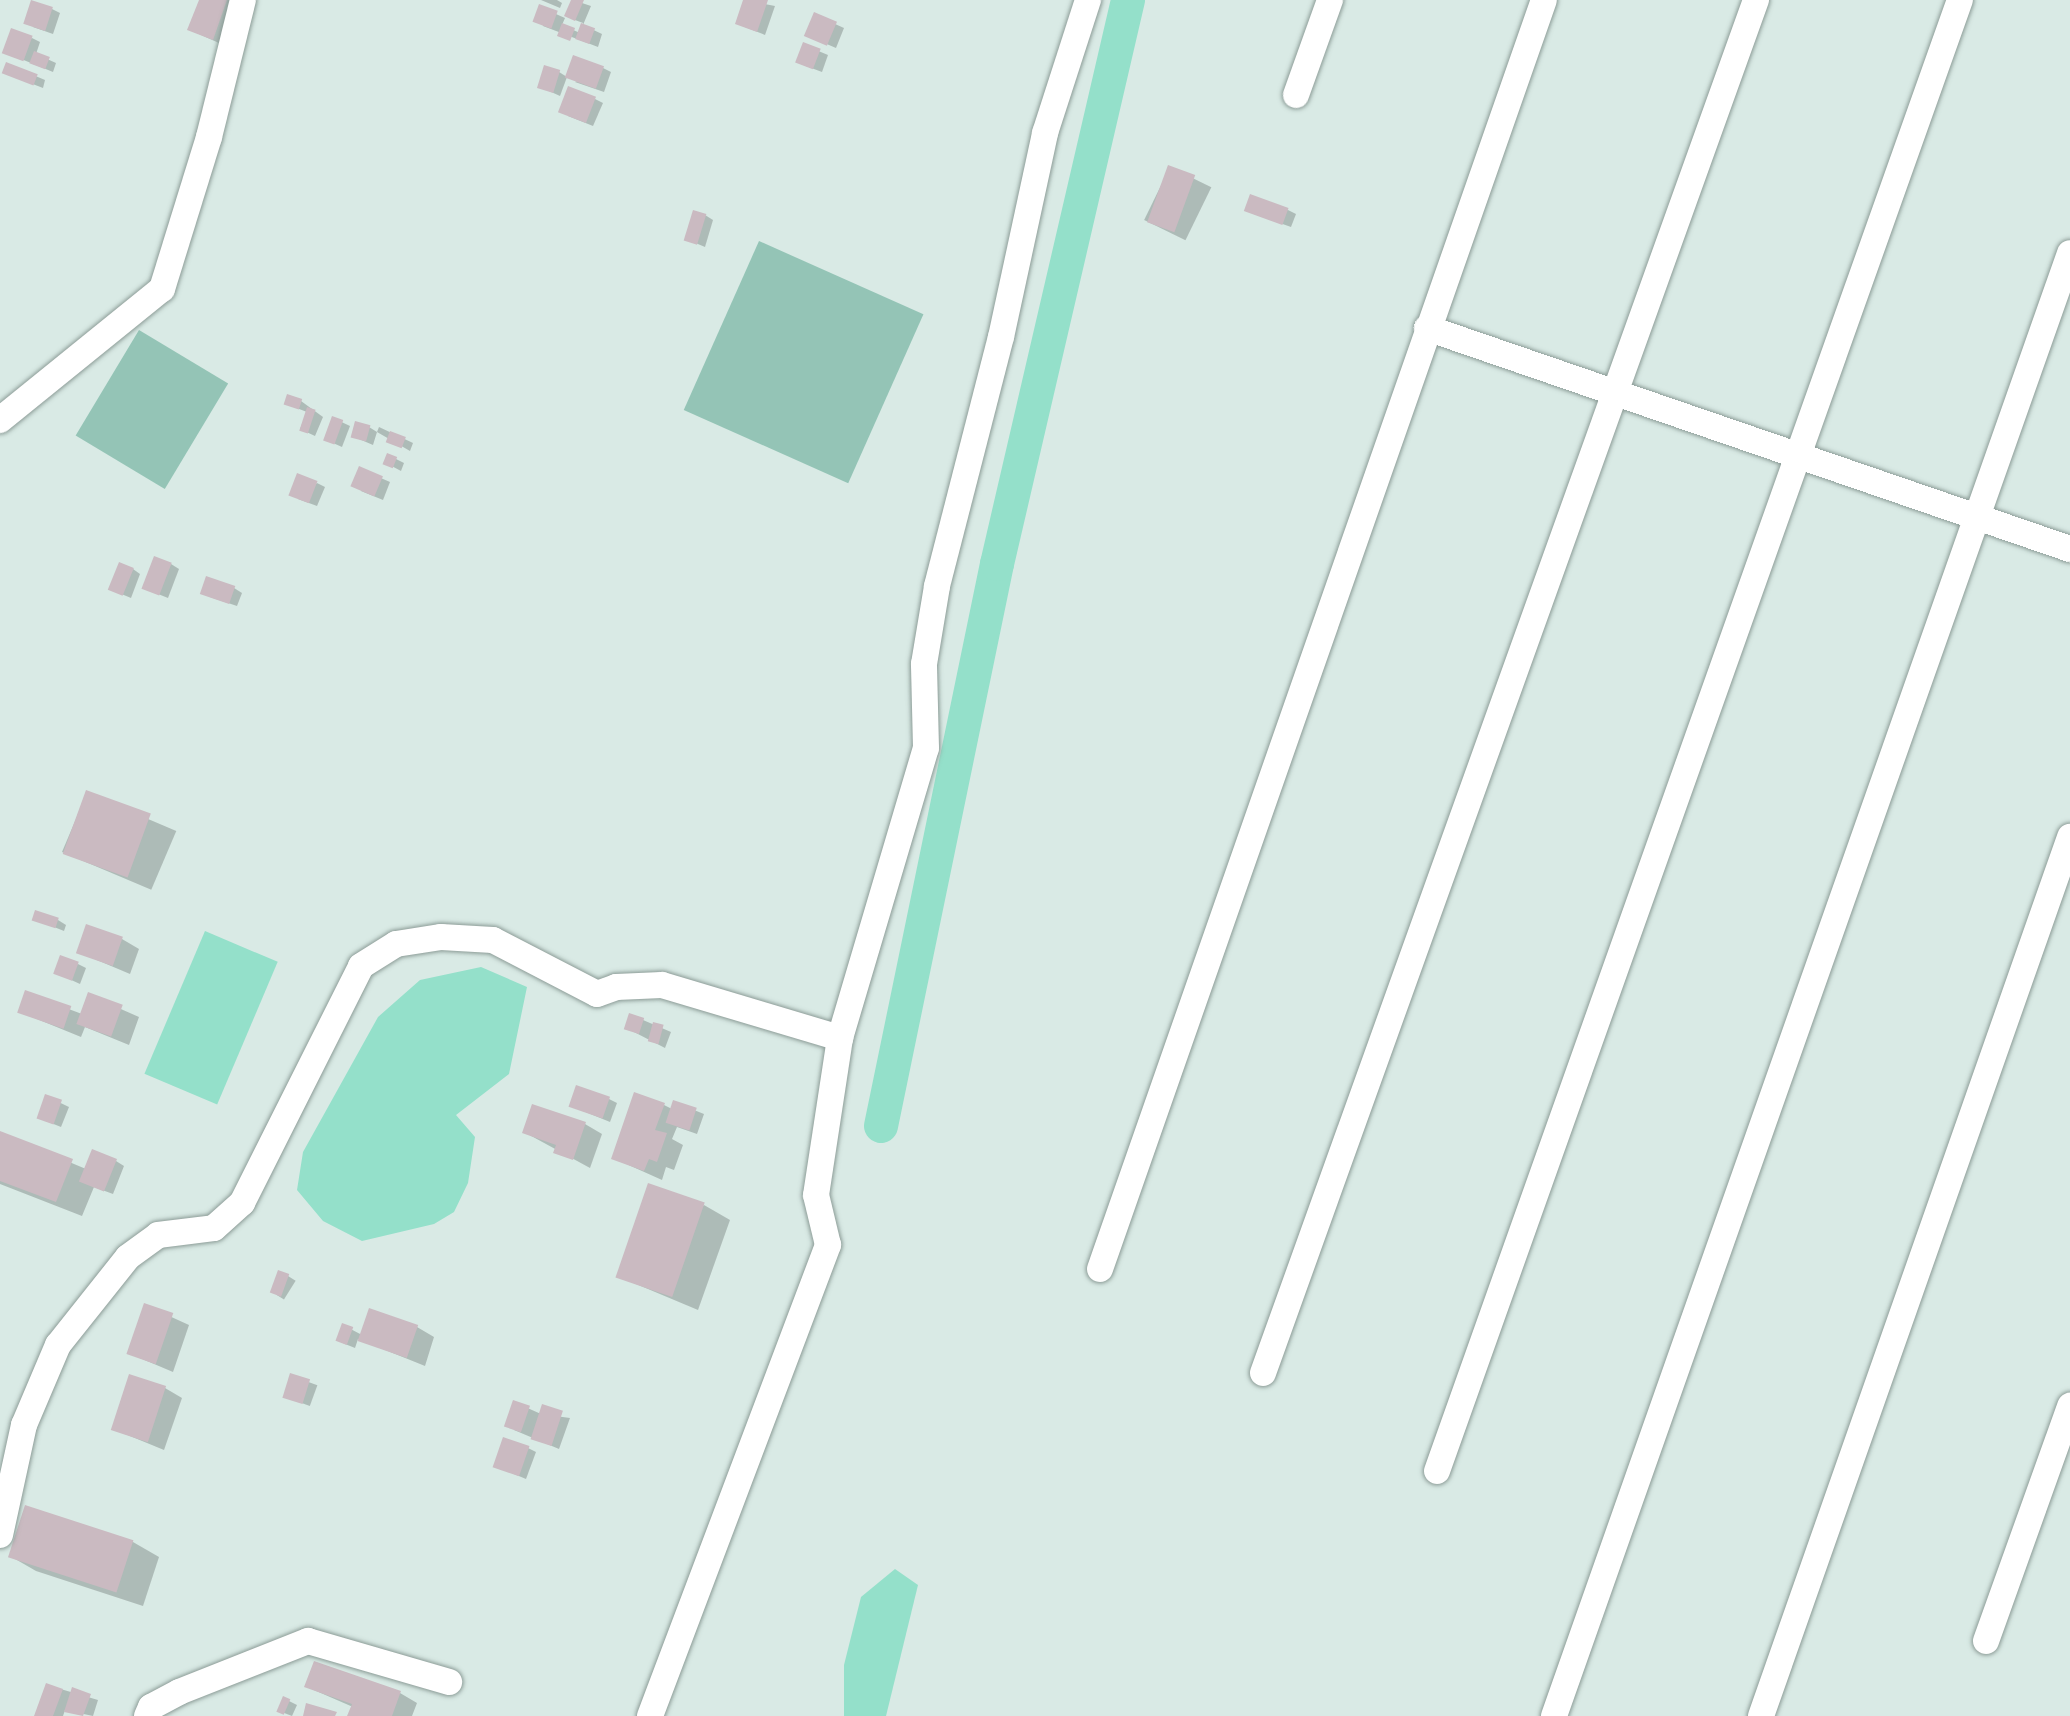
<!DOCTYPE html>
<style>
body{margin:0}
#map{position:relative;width:2070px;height:1716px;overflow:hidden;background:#d9eae5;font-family:Arial,sans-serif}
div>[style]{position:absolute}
.green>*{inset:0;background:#94c4b6;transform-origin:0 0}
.water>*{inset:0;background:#94e0ca;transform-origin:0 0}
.shadow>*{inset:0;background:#0003;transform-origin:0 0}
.canal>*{height:34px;margin:-17px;padding:0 17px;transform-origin:17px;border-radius:17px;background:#94e0ca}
.building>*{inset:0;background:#cabac1;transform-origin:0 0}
.roads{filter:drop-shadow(0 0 2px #8c9c97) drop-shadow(0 0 2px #8c9c97)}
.street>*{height:26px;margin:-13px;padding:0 13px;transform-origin:13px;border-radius:13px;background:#fff}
span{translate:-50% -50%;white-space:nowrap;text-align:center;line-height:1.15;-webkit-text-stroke:6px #fff;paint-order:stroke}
</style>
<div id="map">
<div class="green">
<i style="left:759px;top:241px;width:180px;height:185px;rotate:24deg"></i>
<i style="left:139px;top:330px;width:104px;height:123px;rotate:31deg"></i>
</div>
<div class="water">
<i style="left:205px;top:931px;width:79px;height:155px;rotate:23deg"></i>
<i style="clip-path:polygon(481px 967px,527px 987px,509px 1074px,456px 1115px,475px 1137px,468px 1183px,454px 1212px,434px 1224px,362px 1241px,323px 1221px,297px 1190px,303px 1152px,378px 1017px,420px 980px)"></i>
<i style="clip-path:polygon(895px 1569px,918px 1585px,886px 1716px,844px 1716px,844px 1665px,861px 1597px)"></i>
</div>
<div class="shadow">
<i style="clip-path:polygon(201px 0,230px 0,230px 48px,190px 30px)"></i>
<i style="clip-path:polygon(541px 0,557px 0,562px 3px,560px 8px)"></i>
<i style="clip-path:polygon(573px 0,591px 6px,583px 25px,602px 34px,598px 47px,543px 26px,540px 7px,565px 18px,562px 25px,580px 33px,583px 23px,575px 20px)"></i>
<i style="clip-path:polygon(745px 0,775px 6px,765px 35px,745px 27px)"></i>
<i style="clip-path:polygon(52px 9px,60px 13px,53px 34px,33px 27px)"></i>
<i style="clip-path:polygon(815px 15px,844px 28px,836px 48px,815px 39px)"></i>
<i style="clip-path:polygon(32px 38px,40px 42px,36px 54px,56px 63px,53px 72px,4px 52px)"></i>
<i style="clip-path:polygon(804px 45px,828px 55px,822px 72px,806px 66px)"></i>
<i style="clip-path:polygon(7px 64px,45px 80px,43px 88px,12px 76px)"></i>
<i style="clip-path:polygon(603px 68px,611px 72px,604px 92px,575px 82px)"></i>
<i style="clip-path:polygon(559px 72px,567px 77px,560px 96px,538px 86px)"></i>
<i style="clip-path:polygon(595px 99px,603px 103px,593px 126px,568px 116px)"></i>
<i style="left:1170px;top:167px;width:46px;height:59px;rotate:26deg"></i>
<i style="clip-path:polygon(1288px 210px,1296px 214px,1291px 227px,1254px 214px)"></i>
<i style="clip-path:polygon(705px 215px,713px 220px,705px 247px,686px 239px)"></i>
<i style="clip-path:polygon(301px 401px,323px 417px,315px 436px,300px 429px,307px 412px,286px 404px)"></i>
<i style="clip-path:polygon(333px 418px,350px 426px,342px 447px,333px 443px)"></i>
<i style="clip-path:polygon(369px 427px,377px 432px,379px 427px,413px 443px,410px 451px,377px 432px,373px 445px,352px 436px)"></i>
<i style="clip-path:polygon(396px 459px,404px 463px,401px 471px,386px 463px)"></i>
<i style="clip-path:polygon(360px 469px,390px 482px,383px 500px,361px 491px)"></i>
<i style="clip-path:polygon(317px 483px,325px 487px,317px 506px,298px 499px)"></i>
<i style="clip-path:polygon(171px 564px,179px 569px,168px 598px,153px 592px)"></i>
<i style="clip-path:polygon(133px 569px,140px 574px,131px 598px,119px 593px)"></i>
<i style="clip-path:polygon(234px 588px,242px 593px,237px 606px,210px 597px)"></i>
<i style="left:87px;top:793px;width:97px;height:64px;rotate:23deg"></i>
<i style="clip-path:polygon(34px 919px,58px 920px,66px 925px,64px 931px)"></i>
<i style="clip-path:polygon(122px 939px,139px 949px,130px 974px,78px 952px)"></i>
<i style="clip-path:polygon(78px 964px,86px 968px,80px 984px,56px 973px)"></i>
<i style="clip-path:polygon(26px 993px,82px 1014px,89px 995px,139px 1017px,129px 1045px,85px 1027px,81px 1037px,20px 1012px)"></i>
<i style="clip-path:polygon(643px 1020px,671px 1032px,665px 1048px,634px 1032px)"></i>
<i style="clip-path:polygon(46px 1096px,69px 1107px,61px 1127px,46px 1121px)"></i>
<i style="clip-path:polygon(609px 1099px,617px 1103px,610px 1122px,571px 1106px)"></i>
<i style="clip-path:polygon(674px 1102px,704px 1114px,697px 1134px,677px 1127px,672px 1139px,683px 1145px,674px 1170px,666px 1167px,662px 1180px,613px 1158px,664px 1105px,672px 1109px)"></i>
<i style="clip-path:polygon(585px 1124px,602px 1134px,590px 1168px,524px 1132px)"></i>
<i style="clip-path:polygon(0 1133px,86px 1169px,93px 1152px,116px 1161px,124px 1166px,113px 1194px,94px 1187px,82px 1216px,0 1184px)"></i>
<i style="clip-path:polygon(704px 1205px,730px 1220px,698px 1310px,617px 1276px)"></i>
<i style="left:288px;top:1276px;width:9px;height:22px;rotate:32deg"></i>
<i style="clip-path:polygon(145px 1305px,189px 1325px,173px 1372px,128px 1353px)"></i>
<i style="clip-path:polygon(343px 1325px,362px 1335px,417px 1327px,434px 1337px,425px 1366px,358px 1339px,355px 1348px,345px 1344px,337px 1340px)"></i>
<i style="left:292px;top:1376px;width:27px;height:22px;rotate:20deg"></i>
<i style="clip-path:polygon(165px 1388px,182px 1398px,164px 1450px,113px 1429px)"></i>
<i style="clip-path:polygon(514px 1402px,541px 1414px,570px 1418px,559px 1449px,514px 1430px)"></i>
<i style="clip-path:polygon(528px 1448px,536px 1452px,526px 1479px,495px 1466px)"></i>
<i style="clip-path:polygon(26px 1508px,133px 1542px,159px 1557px,143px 1606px,36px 1571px,10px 1556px)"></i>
<i style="clip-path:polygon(47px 1685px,98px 1700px,93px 1716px,65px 1710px,63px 1716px,36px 1716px)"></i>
<i style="clip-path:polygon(307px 1687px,400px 1693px,417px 1703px,412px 1716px,349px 1716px,353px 1707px)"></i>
<i style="clip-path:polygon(289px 1701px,297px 1705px,292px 1716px,279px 1711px)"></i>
</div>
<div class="canal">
<i style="left:881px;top:1126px;width:574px;rotate:-78.34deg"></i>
<i style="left:997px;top:564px;width:579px;rotate:-76.92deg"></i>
</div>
<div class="building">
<i style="left:31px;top:0;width:23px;height:25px;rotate:18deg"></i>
<i style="clip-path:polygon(199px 0,227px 0,213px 40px,187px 30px)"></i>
<i style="clip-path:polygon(571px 0,584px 0,575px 21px,564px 16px)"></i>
<i style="clip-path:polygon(743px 0,768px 0,757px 32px,735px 24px)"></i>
<i style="left:539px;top:4px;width:20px;height:19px;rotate:20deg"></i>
<i style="left:814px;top:12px;width:25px;height:26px;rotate:23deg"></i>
<i style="left:562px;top:23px;width:14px;height:14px;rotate:21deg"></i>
<i style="left:581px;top:23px;width:15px;height:17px;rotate:20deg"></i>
<i style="left:11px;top:28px;width:23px;height:27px;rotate:20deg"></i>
<i style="left:803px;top:42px;width:19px;height:22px;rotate:21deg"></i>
<i style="left:34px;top:51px;width:17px;height:13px;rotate:21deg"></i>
<i style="left:573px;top:55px;width:33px;height:24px;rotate:20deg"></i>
<i style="left:6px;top:62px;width:34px;height:12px;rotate:21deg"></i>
<i style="left:544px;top:65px;width:17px;height:24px;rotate:17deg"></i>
<i style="left:568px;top:86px;width:30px;height:28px;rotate:21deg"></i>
<i style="left:1168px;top:165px;width:29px;height:61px;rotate:20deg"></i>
<i style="left:1250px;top:194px;width:41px;height:18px;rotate:20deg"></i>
<i style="left:693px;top:210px;width:14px;height:32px;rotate:17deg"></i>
<i style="left:287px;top:394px;width:16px;height:11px;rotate:18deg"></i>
<i style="left:307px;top:407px;width:9px;height:25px;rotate:18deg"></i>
<i style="left:332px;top:416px;width:12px;height:26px;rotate:20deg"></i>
<i style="left:355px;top:421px;width:16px;height:17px;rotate:15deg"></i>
<i style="left:390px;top:431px;width:17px;height:12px;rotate:21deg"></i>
<i style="left:387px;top:453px;width:11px;height:12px;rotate:22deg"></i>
<i style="left:359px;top:466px;width:26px;height:22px;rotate:23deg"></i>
<i style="left:297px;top:473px;width:22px;height:24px;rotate:21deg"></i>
<i style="left:154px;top:556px;width:19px;height:35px;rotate:21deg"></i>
<i style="left:119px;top:562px;width:16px;height:30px;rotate:22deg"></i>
<i style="left:206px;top:576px;width:31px;height:19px;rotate:19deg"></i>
<i style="left:86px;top:790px;width:69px;height:68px;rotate:20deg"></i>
<i style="left:35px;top:910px;width:25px;height:11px;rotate:18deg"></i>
<i style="left:86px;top:924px;width:39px;height:31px;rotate:19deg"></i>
<i style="left:60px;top:955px;width:20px;height:20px;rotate:20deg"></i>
<i style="left:25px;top:990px;width:49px;height:24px;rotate:19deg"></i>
<i style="left:88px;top:992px;width:37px;height:34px;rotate:20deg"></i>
<i style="left:629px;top:1013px;width:16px;height:17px;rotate:18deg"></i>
<i style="left:653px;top:1022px;width:11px;height:20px;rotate:15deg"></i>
<i style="left:576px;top:1085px;width:36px;height:23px;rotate:19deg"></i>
<i style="clip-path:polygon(634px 1092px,665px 1103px,655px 1130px,667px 1133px,657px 1162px,649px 1159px,644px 1171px,611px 1159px)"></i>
<i style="left:45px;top:1094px;width:18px;height:26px;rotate:19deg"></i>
<i style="left:673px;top:1100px;width:25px;height:24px;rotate:18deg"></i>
<i style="clip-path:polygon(532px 1104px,586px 1122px,573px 1160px,553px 1153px,556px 1145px,522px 1133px)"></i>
<i style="clip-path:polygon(0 1131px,73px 1159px,56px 1202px,0 1181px)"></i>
<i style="left:92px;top:1149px;width:27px;height:35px;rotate:22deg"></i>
<i style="left:648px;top:1183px;width:60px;height:100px;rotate:19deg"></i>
<i style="left:278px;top:1270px;width:12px;height:24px;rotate:20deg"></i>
<i style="left:144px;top:1303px;width:31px;height:54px;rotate:19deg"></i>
<i style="left:369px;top:1308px;width:52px;height:35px;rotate:19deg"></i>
<i style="left:342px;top:1323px;width:12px;height:19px;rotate:20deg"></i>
<i style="left:290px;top:1373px;width:21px;height:26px;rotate:17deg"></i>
<i style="left:129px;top:1374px;width:39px;height:59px;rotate:18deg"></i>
<i style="left:513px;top:1400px;width:18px;height:28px;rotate:19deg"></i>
<i style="left:542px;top:1404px;width:22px;height:37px;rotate:18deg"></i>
<i style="left:503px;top:1437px;width:28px;height:32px;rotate:19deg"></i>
<i style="left:25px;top:1505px;width:114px;height:55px;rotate:18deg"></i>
<i style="clip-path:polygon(314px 1661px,401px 1691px,392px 1716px,347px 1716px,352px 1704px,304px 1687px)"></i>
<i style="clip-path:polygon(46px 1683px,63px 1689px,53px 1716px,34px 1716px)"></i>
<i style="clip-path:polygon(72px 1687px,91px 1694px,83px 1716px,64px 1712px)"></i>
<i style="left:283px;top:1696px;width:8px;height:17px;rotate:23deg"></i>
<i style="clip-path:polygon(306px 1703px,337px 1712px,335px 1716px,303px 1716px)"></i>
</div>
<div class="roads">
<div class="street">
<i style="left:1296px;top:95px;width:101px;rotate:-70.3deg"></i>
<i style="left:1427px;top:328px;width:680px;rotate:18.97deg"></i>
<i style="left:0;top:420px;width:208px;rotate:-39deg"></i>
<i style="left:162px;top:289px;width:159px;rotate:-72.8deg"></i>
<i style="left:209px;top:137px;width:141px;rotate:-76.1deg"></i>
<i style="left:1100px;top:1269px;width:1344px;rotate:-70.72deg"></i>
<i style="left:1263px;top:1373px;width:1459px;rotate:-70.25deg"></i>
<i style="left:1437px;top:1471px;width:1561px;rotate:-70.43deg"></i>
<i style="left:0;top:1535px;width:113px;rotate:-77.7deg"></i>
<i style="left:24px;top:1425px;width:87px;rotate:-67deg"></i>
<i style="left:58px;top:1345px;width:112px;rotate:-51.5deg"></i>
<i style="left:128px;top:1257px;width:37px;rotate:-36deg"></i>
<i style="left:158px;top:1235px;width:56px;rotate:-7.1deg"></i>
<i style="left:214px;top:1228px;width:38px;rotate:-42deg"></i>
<i style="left:242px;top:1203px;width:265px;rotate:-63.3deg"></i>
<i style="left:361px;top:966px;width:41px;rotate:-32.2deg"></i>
<i style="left:396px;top:944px;width:46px;rotate:-8.8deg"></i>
<i style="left:441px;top:937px;width:52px;rotate:3.3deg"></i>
<i style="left:493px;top:940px;width:117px;rotate:27.4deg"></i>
<i style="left:597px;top:994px;width:20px;rotate:-20deg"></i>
<i style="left:616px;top:987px;width:46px;rotate:-2.5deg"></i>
<i style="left:662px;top:985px;width:186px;rotate:16.6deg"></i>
<i style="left:1986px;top:1641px;width:250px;rotate:-70.3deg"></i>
<i style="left:147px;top:1716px;width:10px;rotate:-66deg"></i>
<i style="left:151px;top:1707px;width:32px;rotate:-28deg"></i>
<i style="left:179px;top:1692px;width:139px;rotate:-21.6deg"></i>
<i style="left:308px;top:1641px;width:147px;rotate:16.2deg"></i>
<i style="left:650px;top:1716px;width:504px;rotate:-69.3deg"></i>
<i style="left:828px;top:1245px;width:51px;rotate:-103.5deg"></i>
<i style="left:816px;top:1195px;width:159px;rotate:-81.3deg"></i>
<i style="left:840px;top:1038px;width:302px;rotate:-73.5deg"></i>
<i style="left:926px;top:748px;width:84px;rotate:-91.4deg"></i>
<i style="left:924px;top:664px;width:79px;rotate:-80.5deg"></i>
<i style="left:937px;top:586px;width:257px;rotate:-75.6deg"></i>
<i style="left:1001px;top:337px;width:209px;rotate:-77.8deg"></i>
<i style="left:1045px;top:133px;width:140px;rotate:-72.1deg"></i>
<i style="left:1554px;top:1716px;width:1551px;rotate:-70.57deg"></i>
<i style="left:1761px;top:1716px;width:932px;rotate:-70.63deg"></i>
</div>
</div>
</div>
